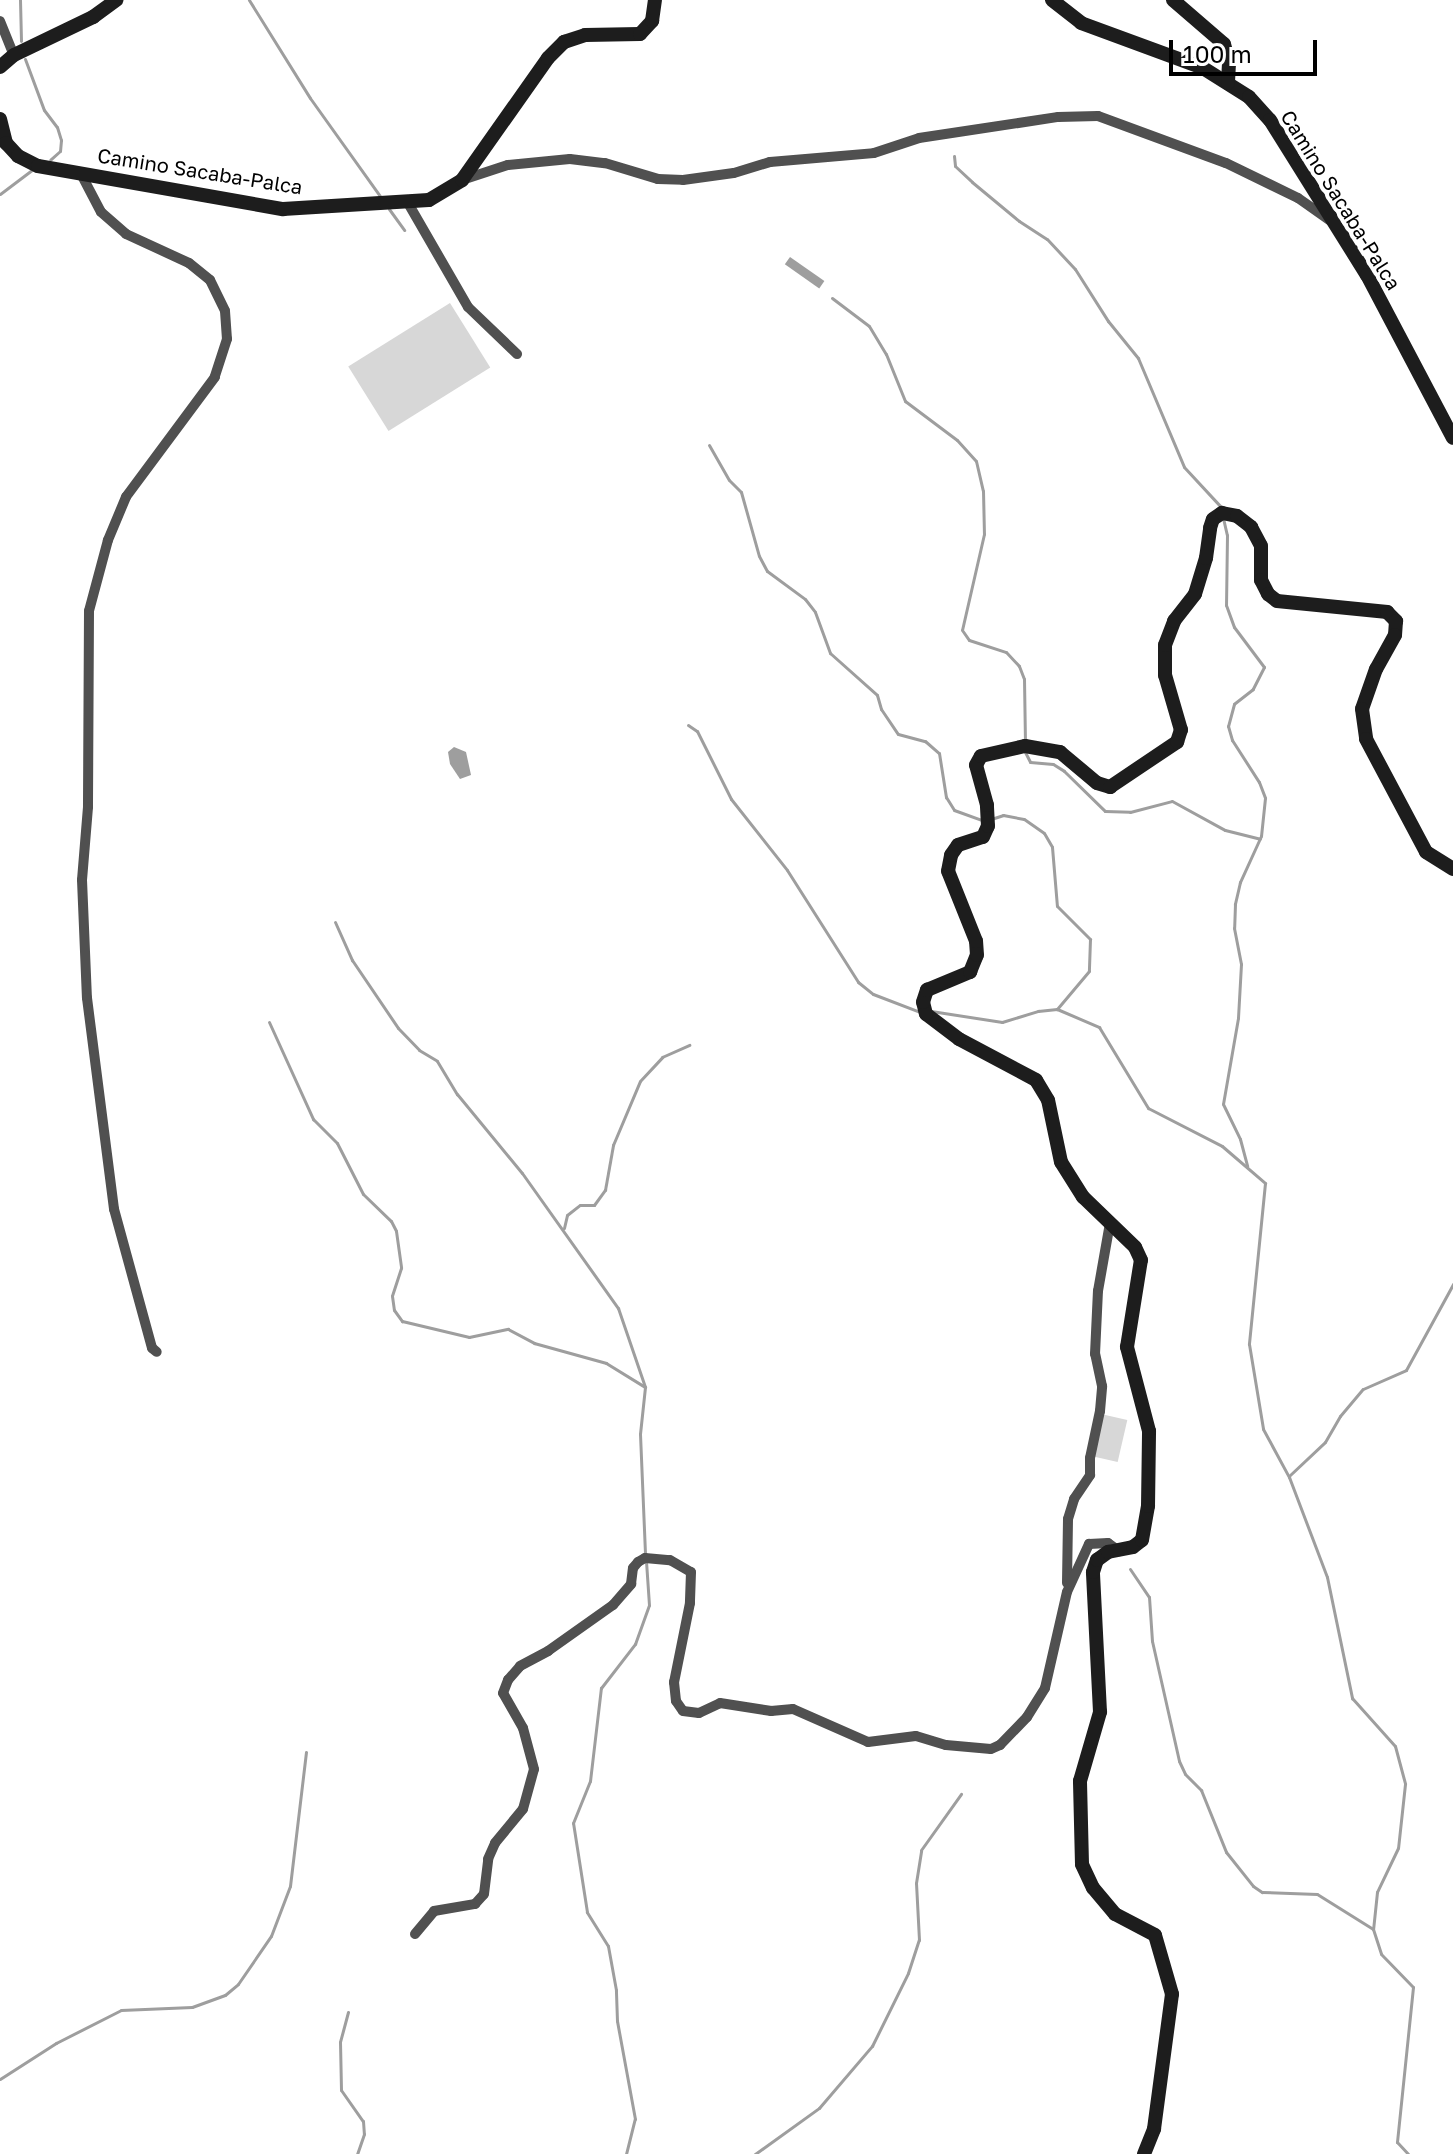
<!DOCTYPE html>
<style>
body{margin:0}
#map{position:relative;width:1453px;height:2154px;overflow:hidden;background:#fff;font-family:"Golos Text",sans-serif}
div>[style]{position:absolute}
.green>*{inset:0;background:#d7d7d7;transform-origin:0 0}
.water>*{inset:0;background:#9e9e9e;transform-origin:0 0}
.stream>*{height:3px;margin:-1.5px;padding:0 1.5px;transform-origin:1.5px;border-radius:1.5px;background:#9e9e9e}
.street>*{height:10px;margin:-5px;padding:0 5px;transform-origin:5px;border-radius:5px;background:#505050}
.secondary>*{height:14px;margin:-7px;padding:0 7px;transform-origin:7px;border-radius:7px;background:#1d1d1d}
span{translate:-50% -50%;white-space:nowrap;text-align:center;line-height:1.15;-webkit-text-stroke:8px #fff;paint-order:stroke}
.street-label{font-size:20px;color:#000}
.scale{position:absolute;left:1169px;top:40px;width:148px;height:36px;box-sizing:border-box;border:4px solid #000;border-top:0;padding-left:10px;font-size:24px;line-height:28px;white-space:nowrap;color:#000;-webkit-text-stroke:6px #fff;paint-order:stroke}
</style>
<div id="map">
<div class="green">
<i style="left:450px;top:303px;width:76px;height:120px;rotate:58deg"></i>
<i style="left:1101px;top:1414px;width:27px;height:43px;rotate:13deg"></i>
</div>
<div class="water">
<i style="left:790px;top:257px;width:42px;height:9px;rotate:35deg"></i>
<i style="clip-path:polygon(454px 747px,466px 752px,471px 775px,460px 779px,450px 764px,448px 752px)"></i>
</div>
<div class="stream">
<i style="left:20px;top:0;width:41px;rotate:88.6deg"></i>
<i style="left:249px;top:0;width:115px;rotate:58.1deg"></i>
<i style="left:310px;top:98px;width:120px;rotate:54.5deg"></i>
<i style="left:25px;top:59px;width:54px;rotate:69.6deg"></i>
<i style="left:44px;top:110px;width:21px;rotate:53deg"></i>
<i style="left:57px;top:127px;width:14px;rotate:73deg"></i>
<i style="left:61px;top:140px;width:11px;rotate:95deg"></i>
<i style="left:60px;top:151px;width:13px;rotate:138deg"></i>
<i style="left:954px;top:156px;width:10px;rotate:84deg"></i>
<i style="left:955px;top:166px;width:23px;rotate:43deg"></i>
<i style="left:972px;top:182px;width:61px;rotate:39.7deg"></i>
<i style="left:1019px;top:221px;width:33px;rotate:33deg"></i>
<i style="left:1047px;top:239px;width:41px;rotate:47deg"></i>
<i style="left:1075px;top:269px;width:62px;rotate:57.6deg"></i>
<i style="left:1108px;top:321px;width:48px;rotate:51deg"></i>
<i style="left:1138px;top:358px;width:118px;rotate:67.1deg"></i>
<i style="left:1184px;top:467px;width:54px;rotate:47.2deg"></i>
<i style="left:0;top:194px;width:39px;rotate:-37deg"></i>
<i style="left:389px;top:209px;width:26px;rotate:54deg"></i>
<i style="left:832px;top:298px;width:46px;rotate:37.1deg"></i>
<i style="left:869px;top:326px;width:33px;rotate:59deg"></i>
<i style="left:886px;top:354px;width:51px;rotate:68deg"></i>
<i style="left:905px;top:401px;width:65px;rotate:36.9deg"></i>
<i style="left:957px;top:440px;width:28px;rotate:48deg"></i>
<i style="left:976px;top:461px;width:31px;rotate:77deg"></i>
<i style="left:983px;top:491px;width:43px;rotate:88.7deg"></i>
<i style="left:984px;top:534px;width:98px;rotate:102.9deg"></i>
<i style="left:962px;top:630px;width:12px;rotate:55deg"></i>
<i style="left:969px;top:640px;width:39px;rotate:18deg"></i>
<i style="left:1006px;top:652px;width:19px;rotate:47deg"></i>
<i style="left:1019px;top:666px;width:14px;rotate:69deg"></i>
<i style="left:1024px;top:679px;width:61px;rotate:89.1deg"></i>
<i style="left:709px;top:445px;width:40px;rotate:60.3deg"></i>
<i style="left:729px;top:480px;width:17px;rotate:45deg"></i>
<i style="left:741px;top:492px;width:66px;rotate:74.3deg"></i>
<i style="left:759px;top:556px;width:17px;rotate:62deg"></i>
<i style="left:767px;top:571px;width:47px;rotate:36.4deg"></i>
<i style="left:805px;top:599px;width:16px;rotate:52deg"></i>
<i style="left:815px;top:612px;width:44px;rotate:69.9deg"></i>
<i style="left:830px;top:653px;width:63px;rotate:41.8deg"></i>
<i style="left:877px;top:695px;width:15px;rotate:74deg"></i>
<i style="left:881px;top:709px;width:30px;rotate:56deg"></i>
<i style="left:898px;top:734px;width:28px;rotate:15deg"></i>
<i style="left:925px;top:741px;width:18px;rotate:41deg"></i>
<i style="left:939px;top:753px;width:45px;rotate:81deg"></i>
<i style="left:946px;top:797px;width:15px;rotate:58deg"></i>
<i style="left:954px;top:810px;width:32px;rotate:20deg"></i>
<i style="left:1223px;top:518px;width:17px;rotate:77deg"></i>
<i style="left:1227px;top:535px;width:70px;rotate:90.8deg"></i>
<i style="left:1226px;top:605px;width:23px;rotate:70deg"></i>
<i style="left:1234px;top:627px;width:50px;rotate:53.1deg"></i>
<i style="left:1264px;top:667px;width:25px;rotate:117deg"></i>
<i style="left:1253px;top:689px;width:24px;rotate:142deg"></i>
<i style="left:1234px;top:704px;width:23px;rotate:105deg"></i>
<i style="left:1228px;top:726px;width:15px;rotate:74deg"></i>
<i style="left:1232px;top:740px;width:50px;rotate:57.3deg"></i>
<i style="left:1259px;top:782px;width:17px;rotate:69deg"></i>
<i style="left:1265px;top:798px;width:38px;rotate:96deg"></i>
<i style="left:1261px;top:836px;width:51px;rotate:114.5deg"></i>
<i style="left:1240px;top:882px;width:23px;rotate:103deg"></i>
<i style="left:1235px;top:904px;width:24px;rotate:92deg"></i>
<i style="left:1234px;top:928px;width:37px;rotate:79deg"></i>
<i style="left:1241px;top:964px;width:54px;rotate:93.2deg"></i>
<i style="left:1238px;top:1018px;width:87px;rotate:99.9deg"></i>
<i style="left:1223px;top:1104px;width:39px;rotate:64deg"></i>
<i style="left:1240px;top:1139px;width:28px;rotate:75deg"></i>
<i style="left:688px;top:725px;width:11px;rotate:34deg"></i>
<i style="left:697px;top:731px;width:76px;rotate:63.4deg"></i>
<i style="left:731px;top:799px;width:90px;rotate:51.7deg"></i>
<i style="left:787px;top:870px;width:133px;rotate:57.6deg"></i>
<i style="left:858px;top:982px;width:19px;rotate:39deg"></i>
<i style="left:873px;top:994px;width:50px;rotate:21deg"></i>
<i style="left:1025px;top:752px;width:11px;rotate:63deg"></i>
<i style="left:1030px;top:762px;width:23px;rotate:5deg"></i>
<i style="left:1053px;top:764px;width:13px;rotate:32deg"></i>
<i style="left:1064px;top:771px;width:57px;rotate:44.3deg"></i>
<i style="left:1105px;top:811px;width:25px;rotate:2deg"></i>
<i style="left:1130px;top:812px;width:43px;rotate:-14.7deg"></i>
<i style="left:1172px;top:801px;width:60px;rotate:28.7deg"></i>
<i style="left:1225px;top:830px;width:36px;rotate:14deg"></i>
<i style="left:991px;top:819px;width:13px;rotate:-18deg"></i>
<i style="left:1003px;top:815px;width:21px;rotate:11deg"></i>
<i style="left:1024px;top:819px;width:24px;rotate:35deg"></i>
<i style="left:1044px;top:833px;width:16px;rotate:60deg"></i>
<i style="left:1052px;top:847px;width:59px;rotate:85.2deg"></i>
<i style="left:1057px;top:906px;width:47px;rotate:45deg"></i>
<i style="left:1090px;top:939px;width:32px;rotate:92deg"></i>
<i style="left:1089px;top:971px;width:50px;rotate:130.1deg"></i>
<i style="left:335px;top:922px;width:42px;rotate:65.9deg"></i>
<i style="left:352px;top:960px;width:82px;rotate:55.9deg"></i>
<i style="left:398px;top:1028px;width:30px;rotate:46deg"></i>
<i style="left:419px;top:1050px;width:21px;rotate:31deg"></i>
<i style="left:437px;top:1061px;width:39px;rotate:59deg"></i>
<i style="left:457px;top:1094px;width:102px;rotate:50.6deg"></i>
<i style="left:522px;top:1173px;width:166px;rotate:54.6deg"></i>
<i style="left:618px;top:1308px;width:83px;rotate:71.1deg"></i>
<i style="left:645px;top:1387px;width:47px;rotate:96.1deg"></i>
<i style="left:640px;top:1434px;width:119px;rotate:87.6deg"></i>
<i style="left:931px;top:1011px;width:72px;rotate:8.8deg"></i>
<i style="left:1002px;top:1022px;width:38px;rotate:-17deg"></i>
<i style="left:1038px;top:1011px;width:19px;rotate:-6deg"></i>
<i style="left:1057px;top:1009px;width:46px;rotate:23.2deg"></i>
<i style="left:1099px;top:1027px;width:95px;rotate:58.8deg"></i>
<i style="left:1148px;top:1108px;width:83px;rotate:27.2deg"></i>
<i style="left:1222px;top:1146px;width:57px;rotate:40.7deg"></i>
<i style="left:1265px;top:1183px;width:162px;rotate:95.7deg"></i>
<i style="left:1249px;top:1344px;width:86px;rotate:80.6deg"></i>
<i style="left:1263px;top:1429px;width:55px;rotate:61.6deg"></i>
<i style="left:1289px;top:1477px;width:107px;rotate:69.2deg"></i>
<i style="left:1327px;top:1577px;width:124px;rotate:78.3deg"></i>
<i style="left:1352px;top:1698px;width:64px;rotate:48.1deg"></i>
<i style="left:1395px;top:1746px;width:39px;rotate:75deg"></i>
<i style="left:1405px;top:1784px;width:64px;rotate:96.2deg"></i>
<i style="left:1398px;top:1848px;width:49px;rotate:115.5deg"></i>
<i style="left:1377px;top:1892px;width:37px;rotate:96deg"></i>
<i style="left:1373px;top:1929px;width:26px;rotate:72deg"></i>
<i style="left:1381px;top:1954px;width:46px;rotate:45.9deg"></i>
<i style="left:1413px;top:1987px;width:156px;rotate:95.9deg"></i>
<i style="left:1397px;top:2142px;width:16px;rotate:47deg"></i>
<i style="left:269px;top:1022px;width:107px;rotate:65.6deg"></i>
<i style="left:313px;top:1119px;width:34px;rotate:45deg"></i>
<i style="left:337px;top:1143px;width:57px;rotate:63deg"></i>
<i style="left:363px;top:1194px;width:39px;rotate:44deg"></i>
<i style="left:391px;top:1221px;width:11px;rotate:63deg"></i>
<i style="left:396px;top:1231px;width:37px;rotate:82deg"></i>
<i style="left:401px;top:1268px;width:29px;rotate:108deg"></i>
<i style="left:392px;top:1296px;width:14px;rotate:82deg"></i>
<i style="left:394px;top:1310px;width:14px;rotate:54deg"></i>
<i style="left:402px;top:1321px;width:69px;rotate:13.4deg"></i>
<i style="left:469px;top:1337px;width:40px;rotate:-12deg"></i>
<i style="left:508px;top:1329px;width:30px;rotate:28deg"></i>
<i style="left:534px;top:1343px;width:75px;rotate:15.5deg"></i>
<i style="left:606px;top:1363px;width:46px;rotate:31.6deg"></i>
<i style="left:564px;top:1228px;width:13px;rotate:-77deg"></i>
<i style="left:567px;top:1215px;width:16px;rotate:-38deg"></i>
<i style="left:580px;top:1205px;width:14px"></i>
<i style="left:594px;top:1205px;width:19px;rotate:-54deg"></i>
<i style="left:605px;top:1190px;width:46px;rotate:-79.9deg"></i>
<i style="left:613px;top:1145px;width:69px;rotate:-67.1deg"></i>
<i style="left:640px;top:1081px;width:33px;rotate:-47deg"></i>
<i style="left:662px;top:1057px;width:30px;rotate:-24deg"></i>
<i style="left:1290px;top:1475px;width:48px;rotate:-43.3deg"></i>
<i style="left:1325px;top:1442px;width:30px;rotate:-60deg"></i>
<i style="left:1340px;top:1416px;width:35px;rotate:-50deg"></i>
<i style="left:1363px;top:1389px;width:47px;rotate:-23.8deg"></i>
<i style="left:1406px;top:1370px;width:98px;rotate:-61.3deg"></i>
<i style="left:1130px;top:1569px;width:34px;rotate:56deg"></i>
<i style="left:1149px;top:1597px;width:44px;rotate:86.1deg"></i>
<i style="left:1152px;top:1641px;width:123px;rotate:77.3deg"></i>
<i style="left:1179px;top:1761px;width:14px;rotate:65deg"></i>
<i style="left:1185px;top:1774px;width:23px;rotate:45deg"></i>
<i style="left:1201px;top:1790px;width:67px;rotate:68deg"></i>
<i style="left:1226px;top:1852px;width:43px;rotate:51.5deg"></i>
<i style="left:1253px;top:1886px;width:11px;rotate:34deg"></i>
<i style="left:1262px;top:1892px;width:55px;rotate:2.1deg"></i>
<i style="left:1317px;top:1894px;width:66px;rotate:32deg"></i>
<i style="left:348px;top:2012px;width:31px;rotate:105deg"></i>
<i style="left:340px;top:2042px;width:48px;rotate:88.8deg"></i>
<i style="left:341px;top:2090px;width:38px;rotate:55deg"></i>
<i style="left:363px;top:2121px;width:13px;rotate:86deg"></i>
<i style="left:364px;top:2134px;width:21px;rotate:109deg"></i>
<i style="left:0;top:2079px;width:67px;rotate:-32.7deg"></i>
<i style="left:56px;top:2043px;width:73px;rotate:-26.9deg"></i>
<i style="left:121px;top:2010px;width:71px;rotate:-2.4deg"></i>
<i style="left:192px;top:2007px;width:35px;rotate:-20deg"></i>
<i style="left:225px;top:1995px;width:17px;rotate:-40deg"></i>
<i style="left:238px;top:1984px;width:58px;rotate:-55.5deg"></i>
<i style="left:271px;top:1936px;width:53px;rotate:-69.2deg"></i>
<i style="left:290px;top:1886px;width:135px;rotate:-83.2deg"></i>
<i style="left:626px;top:2154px;width:36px;rotate:-76deg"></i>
<i style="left:635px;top:2119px;width:100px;rotate:-100.4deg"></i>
<i style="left:617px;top:2021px;width:31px;rotate:-92deg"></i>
<i style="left:616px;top:1990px;width:45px;rotate:-100.3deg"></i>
<i style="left:608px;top:1946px;width:40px;rotate:-122deg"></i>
<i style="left:587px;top:1912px;width:90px;rotate:-98.9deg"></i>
<i style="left:573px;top:1823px;width:45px;rotate:-68deg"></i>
<i style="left:590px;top:1781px;width:94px;rotate:-83.3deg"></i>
<i style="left:601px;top:1688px;width:56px;rotate:-52.3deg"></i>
<i style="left:635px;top:1644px;width:41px;rotate:-70.3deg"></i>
<i style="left:649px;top:1605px;width:44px;rotate:-93.9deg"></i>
<i style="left:755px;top:2154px;width:79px;rotate:-35.7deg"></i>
<i style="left:819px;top:2108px;width:82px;rotate:-49.5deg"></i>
<i style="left:872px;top:2046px;width:81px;rotate:-63.7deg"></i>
<i style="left:908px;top:1973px;width:35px;rotate:-72deg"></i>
<i style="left:919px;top:1940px;width:57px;rotate:-93deg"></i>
<i style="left:916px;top:1883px;width:33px;rotate:-81deg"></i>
<i style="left:921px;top:1850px;width:69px;rotate:-54.5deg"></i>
</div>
<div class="street">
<i style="left:0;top:21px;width:37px;rotate:68deg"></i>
<i style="left:80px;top:172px;width:45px;rotate:62.3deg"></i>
<i style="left:101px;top:212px;width:33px;rotate:41deg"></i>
<i style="left:126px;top:234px;width:69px;rotate:24.7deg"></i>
<i style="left:189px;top:263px;width:27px;rotate:39deg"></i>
<i style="left:210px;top:280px;width:34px;rotate:64deg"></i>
<i style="left:225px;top:311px;width:28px;rotate:86deg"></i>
<i style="left:227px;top:339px;width:40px;rotate:108deg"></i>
<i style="left:215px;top:377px;width:149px;rotate:126.6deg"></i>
<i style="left:126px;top:497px;width:47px;rotate:112.7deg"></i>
<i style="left:108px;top:540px;width:73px;rotate:105deg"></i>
<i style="left:89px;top:611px;width:196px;rotate:90.3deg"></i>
<i style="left:88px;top:807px;width:73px;rotate:94.7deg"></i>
<i style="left:82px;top:880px;width:118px;rotate:87.6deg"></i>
<i style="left:87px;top:998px;width:213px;rotate:82.7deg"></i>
<i style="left:114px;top:1209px;width:144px;rotate:74.7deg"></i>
<i style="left:152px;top:1348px;width:6px;rotate:39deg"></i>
<i style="left:462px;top:180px;width:48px;rotate:-18.1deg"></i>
<i style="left:508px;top:165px;width:62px;rotate:-5.5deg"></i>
<i style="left:570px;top:159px;width:35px;rotate:7deg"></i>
<i style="left:605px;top:163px;width:55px;rotate:16.8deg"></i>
<i style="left:658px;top:179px;width:25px;rotate:2deg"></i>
<i style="left:683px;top:180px;width:51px;rotate:-7.8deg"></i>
<i style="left:734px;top:173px;width:38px;rotate:-17deg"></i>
<i style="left:770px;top:162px;width:104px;rotate:-4.9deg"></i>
<i style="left:874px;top:153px;width:47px;rotate:-18.4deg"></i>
<i style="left:919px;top:138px;width:141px;rotate:-8.6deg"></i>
<i style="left:1058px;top:117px;width:40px;rotate:-1.4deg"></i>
<i style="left:1098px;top:116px;width:136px;rotate:20.2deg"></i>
<i style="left:1226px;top:163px;width:80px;rotate:25.9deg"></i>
<i style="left:1298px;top:198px;width:38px;rotate:35deg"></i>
<i style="left:408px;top:203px;width:120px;rotate:60deg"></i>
<i style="left:468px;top:307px;width:68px;rotate:43.8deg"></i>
<i style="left:1067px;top:1583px;width:64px;rotate:-89.1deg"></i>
<i style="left:1068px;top:1519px;width:21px;rotate:-73deg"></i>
<i style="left:1074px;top:1499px;width:29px;rotate:-56deg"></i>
<i style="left:1090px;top:1475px;width:17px;rotate:-90deg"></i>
<i style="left:1090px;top:1458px;width:48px;rotate:-78deg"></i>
<i style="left:1100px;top:1411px;width:25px;rotate:-85deg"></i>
<i style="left:1102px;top:1386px;width:33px;rotate:-102deg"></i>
<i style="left:1095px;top:1354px;width:63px;rotate:-87.3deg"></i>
<i style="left:1098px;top:1291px;width:69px;rotate:-80deg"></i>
<i style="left:415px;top:1934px;width:30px;rotate:-50deg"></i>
<i style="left:434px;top:1911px;width:42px;rotate:-9.7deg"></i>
<i style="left:475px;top:1904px;width:13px;rotate:-48deg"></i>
<i style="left:484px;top:1894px;width:35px;rotate:-83deg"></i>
<i style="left:488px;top:1859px;width:17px;rotate:-66deg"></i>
<i style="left:495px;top:1843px;width:44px;rotate:-50.5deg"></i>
<i style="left:523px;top:1809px;width:41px;rotate:-74.6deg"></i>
<i style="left:534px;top:1769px;width:42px;rotate:-105deg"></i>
<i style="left:523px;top:1728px;width:40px;rotate:-119.7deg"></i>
<i style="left:503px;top:1693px;width:14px;rotate:-69deg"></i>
<i style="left:508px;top:1680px;width:18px;rotate:-49deg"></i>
<i style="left:520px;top:1666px;width:32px;rotate:-28deg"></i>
<i style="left:548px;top:1651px;width:80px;rotate:-35.3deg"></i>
<i style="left:613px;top:1605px;width:28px;rotate:-49deg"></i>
<i style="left:631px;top:1584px;width:16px;rotate:-83deg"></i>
<i style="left:633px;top:1568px;width:8px;rotate:-50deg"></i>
<i style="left:638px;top:1562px;width:8px;rotate:-30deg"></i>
<i style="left:645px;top:1558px;width:25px;rotate:5deg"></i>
<i style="left:670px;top:1560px;width:24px;rotate:30deg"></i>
<i style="left:691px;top:1572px;width:31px;rotate:92deg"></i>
<i style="left:690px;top:1603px;width:81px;rotate:101.4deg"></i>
<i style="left:674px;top:1682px;width:19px;rotate:84deg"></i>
<i style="left:676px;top:1701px;width:12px;rotate:55deg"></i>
<i style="left:683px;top:1711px;width:16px;rotate:7deg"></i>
<i style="left:699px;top:1713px;width:23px;rotate:-25deg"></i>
<i style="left:720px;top:1703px;width:52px;rotate:8.9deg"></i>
<i style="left:771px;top:1711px;width:22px;rotate:-5deg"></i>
<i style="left:793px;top:1709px;width:82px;rotate:23.7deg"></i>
<i style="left:868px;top:1742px;width:48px;rotate:-7.1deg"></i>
<i style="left:916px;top:1736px;width:31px;rotate:17deg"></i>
<i style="left:946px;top:1745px;width:45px;rotate:5.1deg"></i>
<i style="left:991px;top:1749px;width:10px;rotate:-24deg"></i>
<i style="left:1000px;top:1745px;width:39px;rotate:-46deg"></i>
<i style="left:1027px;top:1717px;width:34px;rotate:-58deg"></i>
<i style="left:1045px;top:1688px;width:98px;rotate:-77.1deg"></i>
<i style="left:1067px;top:1592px;width:53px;rotate:-65.4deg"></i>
<i style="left:1089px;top:1544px;width:19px;rotate:-3deg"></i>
<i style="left:1108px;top:1543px;width:14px;rotate:36deg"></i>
</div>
<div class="secondary">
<i style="left:1052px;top:0;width:37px;rotate:38deg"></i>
<i style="left:1081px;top:23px;width:130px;rotate:20.2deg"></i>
<i style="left:1203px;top:68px;width:54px;rotate:32.2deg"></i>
<i style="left:1249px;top:97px;width:31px;rotate:48deg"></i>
<i style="left:1270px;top:120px;width:183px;rotate:58deg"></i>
<i style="left:1367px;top:275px;width:184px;rotate:62.2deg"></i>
<i style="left:1173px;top:0;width:67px;rotate:40.8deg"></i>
<i style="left:1224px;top:44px;width:20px;rotate:75deg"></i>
<i style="left:1229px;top:63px;width:20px;rotate:93deg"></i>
<i style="left:0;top:67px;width:18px;rotate:-41deg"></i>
<i style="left:14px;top:55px;width:88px;rotate:-25.7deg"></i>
<i style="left:93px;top:17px;width:29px;rotate:-36deg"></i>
<i style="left:0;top:119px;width:25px;rotate:76deg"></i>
<i style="left:6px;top:143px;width:18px;rotate:47deg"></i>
<i style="left:18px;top:156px;width:22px;rotate:27deg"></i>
<i style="left:38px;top:166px;width:249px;rotate:10deg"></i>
<i style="left:283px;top:209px;width:146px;rotate:-3.5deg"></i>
<i style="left:429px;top:200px;width:39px;rotate:-31deg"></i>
<i style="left:462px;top:180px;width:149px;rotate:-54.8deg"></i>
<i style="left:548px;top:58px;width:23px;rotate:-45deg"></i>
<i style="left:564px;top:42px;width:22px;rotate:-18deg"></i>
<i style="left:585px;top:35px;width:55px;rotate:-1deg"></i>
<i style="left:640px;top:34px;width:18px;rotate:-47deg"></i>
<i style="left:652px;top:21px;width:21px;rotate:-82deg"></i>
<i style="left:1144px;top:2154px;width:27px;rotate:-68deg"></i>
<i style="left:1154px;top:2129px;width:136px;rotate:-82.4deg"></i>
<i style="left:1172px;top:1994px;width:61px;rotate:-106.1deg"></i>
<i style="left:1155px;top:1935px;width:45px;rotate:-152.3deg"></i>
<i style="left:1115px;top:1914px;width:34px;rotate:-130deg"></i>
<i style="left:1093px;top:1888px;width:26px;rotate:-115deg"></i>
<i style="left:1082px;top:1864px;width:83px;rotate:-91.4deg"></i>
<i style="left:1080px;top:1781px;width:72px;rotate:-73.8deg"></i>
<i style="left:1100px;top:1712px;width:140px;rotate:-92.9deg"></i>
<i style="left:1093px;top:1572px;width:13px;rotate:-72deg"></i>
<i style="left:1097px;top:1560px;width:14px;rotate:-36deg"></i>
<i style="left:1108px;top:1552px;width:25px;rotate:-11deg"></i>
<i style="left:1133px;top:1547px;width:11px;rotate:-38deg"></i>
<i style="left:1142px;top:1540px;width:35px;rotate:-80deg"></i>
<i style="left:1148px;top:1506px;width:75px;rotate:-89.2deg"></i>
<i style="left:1149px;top:1431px;width:87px;rotate:-104.7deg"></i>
<i style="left:1127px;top:1347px;width:88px;rotate:-80.9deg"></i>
<i style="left:1141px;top:1260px;width:14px;rotate:-115deg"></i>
<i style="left:1135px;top:1247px;width:72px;rotate:-136.1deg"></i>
<i style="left:1083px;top:1197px;width:41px;rotate:-122.2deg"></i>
<i style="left:1061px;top:1162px;width:63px;rotate:-101.8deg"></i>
<i style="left:1048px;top:1100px;width:23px;rotate:-121deg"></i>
<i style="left:1036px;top:1080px;width:87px;rotate:-152deg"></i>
<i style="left:959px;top:1039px;width:41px;rotate:-142.9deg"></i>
<i style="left:926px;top:1014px;width:12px;rotate:-104deg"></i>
<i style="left:923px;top:1002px;width:13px;rotate:-72deg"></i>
<i style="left:927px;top:990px;width:47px;rotate:-22.7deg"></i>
<i style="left:970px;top:972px;width:18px;rotate:-68deg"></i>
<i style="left:977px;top:955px;width:14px;rotate:-94deg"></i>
<i style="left:976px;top:941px;width:75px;rotate:-111.8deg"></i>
<i style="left:948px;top:871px;width:16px;rotate:-79deg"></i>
<i style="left:951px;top:855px;width:12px;rotate:-55deg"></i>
<i style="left:958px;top:845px;width:26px;rotate:-18deg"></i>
<i style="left:983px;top:837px;width:12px;rotate:-66deg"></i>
<i style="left:988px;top:826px;width:21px;rotate:-93deg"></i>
<i style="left:987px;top:805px;width:41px;rotate:-105.4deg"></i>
<i style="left:976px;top:765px;width:10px;rotate:-61deg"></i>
<i style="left:981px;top:756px;width:45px;rotate:-12.8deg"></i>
<i style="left:1025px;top:746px;width:36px;rotate:10deg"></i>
<i style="left:1060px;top:752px;width:48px;rotate:40deg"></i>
<i style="left:1097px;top:783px;width:14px;rotate:17deg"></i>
<i style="left:1110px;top:787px;width:81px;rotate:-33.9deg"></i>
<i style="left:1177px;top:742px;width:13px;rotate:-72deg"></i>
<i style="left:1181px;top:730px;width:57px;rotate:-106.2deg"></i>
<i style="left:1165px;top:675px;width:30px;rotate:-90deg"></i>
<i style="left:1165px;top:645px;width:26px;rotate:-69deg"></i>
<i style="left:1174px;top:621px;width:34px;rotate:-52deg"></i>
<i style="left:1195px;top:594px;width:38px;rotate:-73deg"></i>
<i style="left:1206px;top:558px;width:30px;rotate:-82deg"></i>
<i style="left:1210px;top:528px;width:9px;rotate:-72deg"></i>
<i style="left:1213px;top:519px;width:11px;rotate:-34deg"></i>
<i style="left:1222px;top:513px;width:15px;rotate:11deg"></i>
<i style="left:1237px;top:516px;width:18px;rotate:38deg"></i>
<i style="left:1251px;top:527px;width:21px;rotate:62deg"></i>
<i style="left:1261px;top:546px;width:34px;rotate:90deg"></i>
<i style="left:1261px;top:580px;width:16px;rotate:63deg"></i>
<i style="left:1268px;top:594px;width:11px;rotate:38deg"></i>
<i style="left:1277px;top:601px;width:111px;rotate:5.7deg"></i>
<i style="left:1387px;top:612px;width:13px;rotate:45deg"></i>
<i style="left:1396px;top:621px;width:14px;rotate:94deg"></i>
<i style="left:1395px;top:635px;width:39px;rotate:119deg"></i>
<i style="left:1376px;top:669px;width:42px;rotate:109.3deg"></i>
<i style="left:1362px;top:709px;width:30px;rotate:82deg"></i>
<i style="left:1366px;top:739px;width:128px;rotate:62deg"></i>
<i style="left:1426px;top:852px;width:32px;rotate:32deg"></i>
</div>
<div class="street-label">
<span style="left:200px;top:171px;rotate:9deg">Camino Sacaba-Palca</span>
<span style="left:1341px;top:200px;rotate:58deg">Camino Sacaba-Palca</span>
</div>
<div class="scale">100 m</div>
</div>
